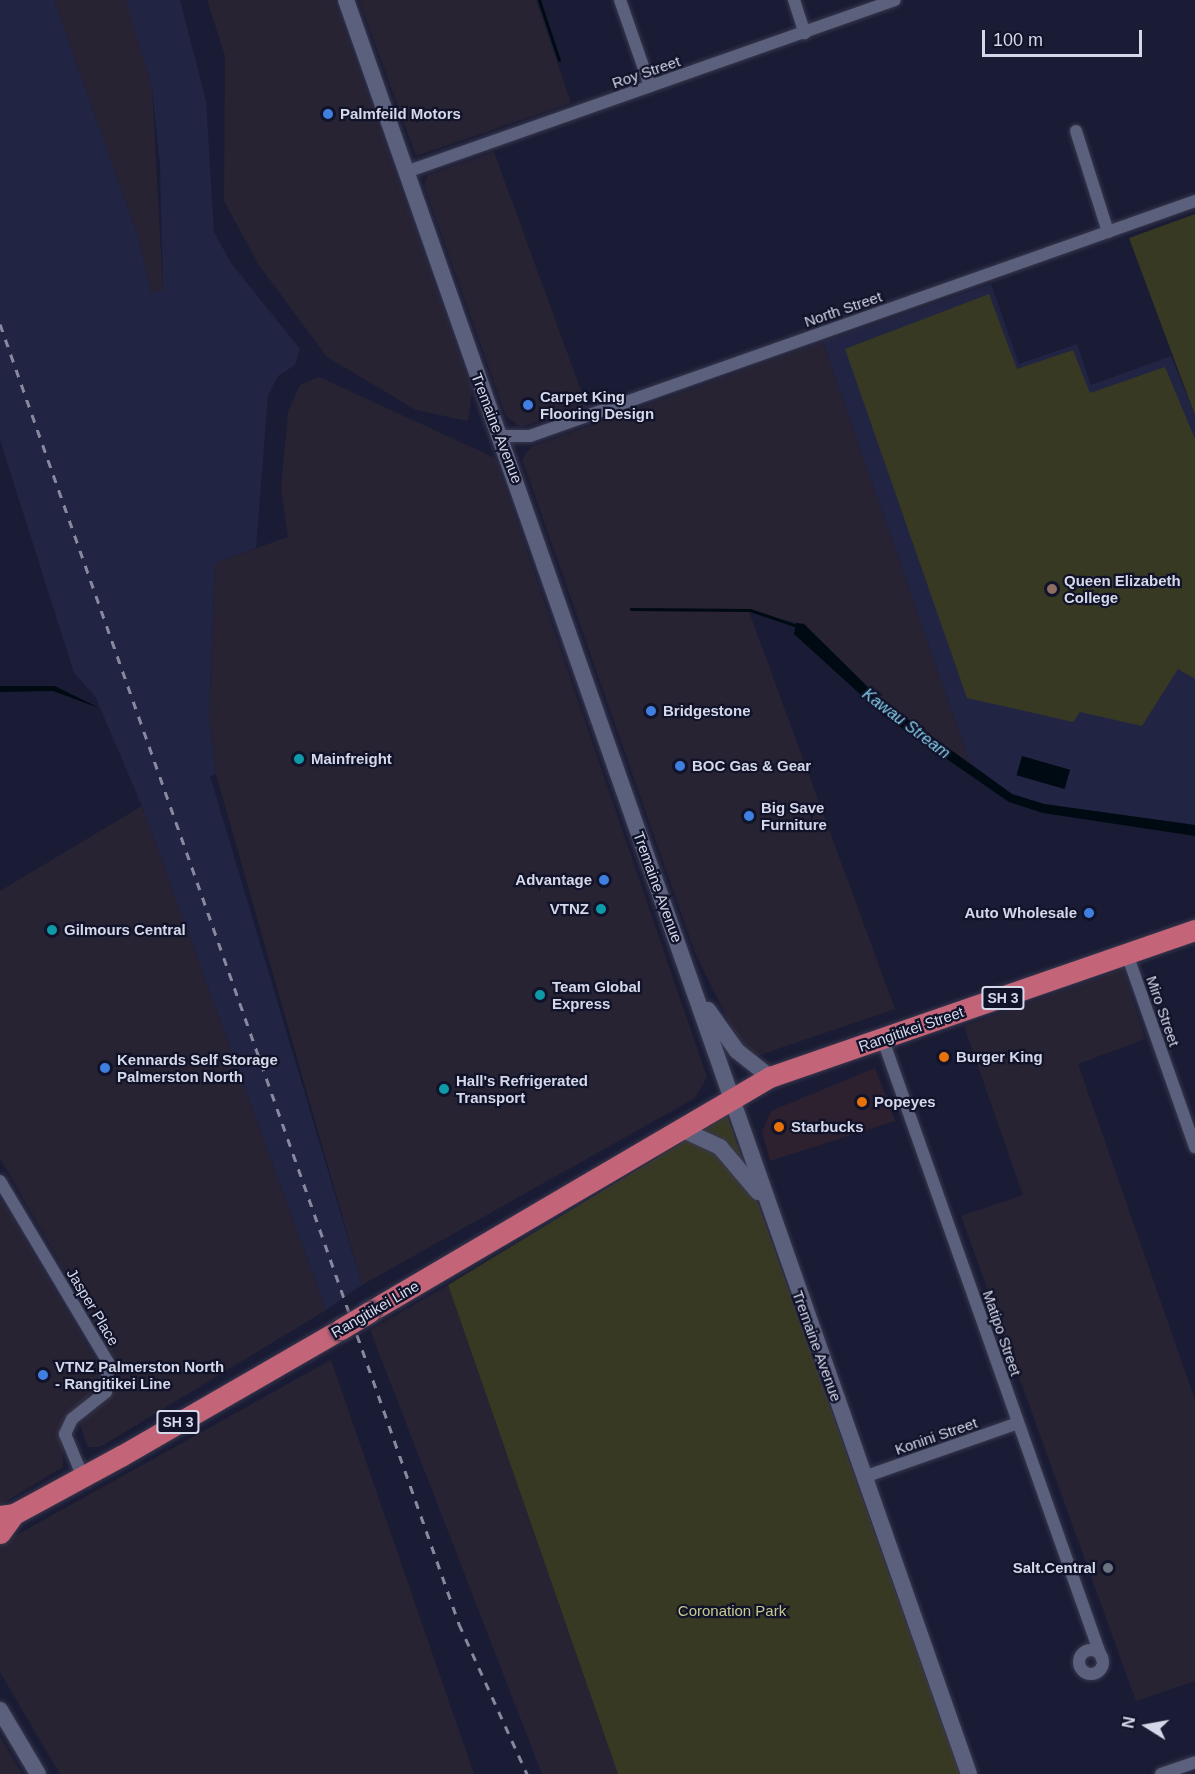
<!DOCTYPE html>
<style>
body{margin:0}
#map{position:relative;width:1195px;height:1774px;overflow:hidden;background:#1a1c35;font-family:Arial,sans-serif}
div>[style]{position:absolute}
.commercial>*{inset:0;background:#2d212f}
.industrial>*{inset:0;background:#272333}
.built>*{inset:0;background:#222443}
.green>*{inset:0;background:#383923}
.water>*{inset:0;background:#000a12;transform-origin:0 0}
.stream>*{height:3px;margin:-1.5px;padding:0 1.5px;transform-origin:1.5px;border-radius:1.5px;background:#000a12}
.roads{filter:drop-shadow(0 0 2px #38384d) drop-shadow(0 0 2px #38384d)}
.street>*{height:12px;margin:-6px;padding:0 6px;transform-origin:6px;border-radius:6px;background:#5b607d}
.street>.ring{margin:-6px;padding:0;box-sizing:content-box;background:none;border:12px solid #5b607d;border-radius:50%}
.secondary>*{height:16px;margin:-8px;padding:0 8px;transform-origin:8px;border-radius:8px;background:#5b607d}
.highway>*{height:21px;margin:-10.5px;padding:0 10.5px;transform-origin:10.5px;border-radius:10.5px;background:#c46478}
.rail>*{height:3px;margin-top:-1.5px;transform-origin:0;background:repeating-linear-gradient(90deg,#878a9e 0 8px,transparent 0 16px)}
.bridges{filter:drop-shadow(0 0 2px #38384d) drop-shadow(0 0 2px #38384d)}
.highway-bridge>*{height:21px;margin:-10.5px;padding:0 10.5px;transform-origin:10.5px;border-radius:10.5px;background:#c46478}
.dots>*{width:16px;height:16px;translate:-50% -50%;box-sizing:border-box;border:3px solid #11132a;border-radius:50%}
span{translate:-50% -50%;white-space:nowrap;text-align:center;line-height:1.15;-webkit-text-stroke:4.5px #11132a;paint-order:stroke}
.shield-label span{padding:2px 4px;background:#11132a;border:2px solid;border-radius:4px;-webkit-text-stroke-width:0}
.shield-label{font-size:14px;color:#d5d8e9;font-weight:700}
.street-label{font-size:15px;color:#d5d8e9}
.poi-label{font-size:15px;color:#d5d8e9;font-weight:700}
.left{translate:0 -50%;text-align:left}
.right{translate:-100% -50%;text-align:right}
.park-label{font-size:15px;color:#c7cb8c}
.water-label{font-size:16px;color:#84cce9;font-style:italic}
.north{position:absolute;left:1117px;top:1696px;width:60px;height:60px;-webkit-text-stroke:4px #11132a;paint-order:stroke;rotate:281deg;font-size:16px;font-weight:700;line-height:24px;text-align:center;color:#d5d8e9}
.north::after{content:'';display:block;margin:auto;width:21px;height:27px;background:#d5d8e9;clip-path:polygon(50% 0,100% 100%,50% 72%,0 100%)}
.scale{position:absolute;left:982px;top:30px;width:160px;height:27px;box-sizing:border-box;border:3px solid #d5d8e9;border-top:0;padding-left:8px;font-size:18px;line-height:21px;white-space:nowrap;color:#d5d8e9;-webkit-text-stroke:4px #11132a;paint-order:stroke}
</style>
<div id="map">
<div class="commercial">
<i style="clip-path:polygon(875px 1068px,895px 1121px,770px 1161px,762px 1132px,771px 1111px)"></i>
</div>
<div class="industrial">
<i style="clip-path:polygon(54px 0,126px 0,133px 19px,152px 88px,163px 290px,151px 293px,139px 239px)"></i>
<i style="clip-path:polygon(207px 0,334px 0,472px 392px,468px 421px,416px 410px,327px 357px,259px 265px,224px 201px,225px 56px)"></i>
<i style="clip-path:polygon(359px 0,536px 0,571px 103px,416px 156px)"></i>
<i style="clip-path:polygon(494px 152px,587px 407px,521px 427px,506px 416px,424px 185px,428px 175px)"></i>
<i style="clip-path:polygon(823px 342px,970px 763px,881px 700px,804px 624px,749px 612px,895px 1009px,754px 1057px,739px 1042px,695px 953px,522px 459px,531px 447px)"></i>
<i style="clip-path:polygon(319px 377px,495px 458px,707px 1077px,695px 1098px,362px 1285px,216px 774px,209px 718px,215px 563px,288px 537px,281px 489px,288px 412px,300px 385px)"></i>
<i style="clip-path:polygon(142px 806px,326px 1310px,100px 1447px,88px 1447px,80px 1424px,118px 1388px,117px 1362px,0 1158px,0 891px)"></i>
<i style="clip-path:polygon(1123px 969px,1145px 1039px,1078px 1064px,1195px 1400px,1195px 1681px,1136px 1701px,961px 1216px,1023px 1195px,964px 1026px)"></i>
<i style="clip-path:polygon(0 1198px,97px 1362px,99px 1384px,63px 1426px,63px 1467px,0 1505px)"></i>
<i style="clip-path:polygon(448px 1285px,618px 1774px,542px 1774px,370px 1330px)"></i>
<i style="clip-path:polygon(331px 1360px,474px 1774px,60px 1774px,0 1672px,0 1544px)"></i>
<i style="clip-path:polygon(0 1736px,22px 1774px,0 1774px)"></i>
</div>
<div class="built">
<i style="clip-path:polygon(0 0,54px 0,139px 239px,151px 293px,163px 290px,160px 165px,152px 88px,126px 0,180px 0,206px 101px,214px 232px,231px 263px,300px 349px,295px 365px,278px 376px,268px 395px,256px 548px,215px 563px,209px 718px,216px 774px,210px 776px,362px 1285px,326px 1310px,142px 806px,95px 696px,74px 673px,0 440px)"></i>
<i style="clip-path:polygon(991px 284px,1019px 364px,1077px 344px,1091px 385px,1171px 356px,1195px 415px,1195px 825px,1044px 804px,1012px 794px,970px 763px,823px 342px)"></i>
</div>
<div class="green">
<i style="clip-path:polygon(1195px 214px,1195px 415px,1129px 238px)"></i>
<i style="clip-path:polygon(989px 294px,1017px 369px,1073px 350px,1090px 393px,1165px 367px,1195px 439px,1195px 679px,1178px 669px,1142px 726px,1080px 712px,1073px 722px,967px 698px,845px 349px)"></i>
<i style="clip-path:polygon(727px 1115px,960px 1774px,618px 1774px,448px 1285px)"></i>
</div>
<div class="water">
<i style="clip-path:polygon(796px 623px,804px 624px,881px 700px,1012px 794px,1044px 804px,1195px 825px,1195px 836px,1043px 813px,1009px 802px,883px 715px,794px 634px)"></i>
<i style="clip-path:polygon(0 686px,55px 686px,99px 708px,53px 691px,0 692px)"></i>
<i style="left:1022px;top:756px;width:50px;height:20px;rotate:16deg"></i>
</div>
<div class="stream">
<i style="left:539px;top:0;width:63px;rotate:71.6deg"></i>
<i style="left:631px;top:609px;width:119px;rotate:0.5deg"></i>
<i style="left:750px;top:610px;width:50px;rotate:18.8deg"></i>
</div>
<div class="roads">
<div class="street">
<i style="left:620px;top:0;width:91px;rotate:70.8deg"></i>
<i style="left:794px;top:0;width:35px;rotate:72deg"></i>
<i style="left:1076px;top:131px;width:106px;rotate:72.4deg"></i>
<i style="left:406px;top:172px;width:518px;rotate:-19.38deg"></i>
<i style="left:500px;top:436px;width:30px"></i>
<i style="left:530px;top:436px;width:705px;rotate:-19.46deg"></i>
<i style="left:1127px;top:954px;width:205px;rotate:70.6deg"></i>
<i style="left:883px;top:1040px;width:657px;rotate:70.52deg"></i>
<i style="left:0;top:1181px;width:211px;rotate:59.2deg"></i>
<i style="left:108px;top:1362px;width:30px;rotate:94deg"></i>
<i style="left:106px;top:1392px;width:43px;rotate:141.5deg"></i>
<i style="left:72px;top:1419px;width:17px;rotate:115deg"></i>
<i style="left:65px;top:1434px;width:44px;rotate:67.5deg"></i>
<i style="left:864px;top:1477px;width:163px;rotate:-19.3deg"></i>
<i class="ring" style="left:1079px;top:1650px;width:12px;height:12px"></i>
<i style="left:1161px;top:1774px;width:36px;rotate:-19deg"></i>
</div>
<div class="secondary">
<i style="left:346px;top:0;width:1880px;rotate:70.65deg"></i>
<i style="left:708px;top:1010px;width:50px;rotate:54.7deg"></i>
<i style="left:737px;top:1051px;width:42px;rotate:38.2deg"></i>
<i style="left:681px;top:1129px;width:43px;rotate:24.8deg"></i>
<i style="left:720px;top:1147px;width:59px;rotate:49.8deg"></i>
<i style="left:0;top:1710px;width:74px;rotate:59.3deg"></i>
</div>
<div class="highway">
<i style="left:369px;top:1312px;width:465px;rotate:-30.4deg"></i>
<i style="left:770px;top:1077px;width:450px;rotate:-19.1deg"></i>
<i style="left:0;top:1516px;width:14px;rotate:-8deg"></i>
<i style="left:14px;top:1514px;width:122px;rotate:-28.5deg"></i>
<i style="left:121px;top:1456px;width:254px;rotate:-30deg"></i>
<i style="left:0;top:1533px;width:24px;rotate:-54deg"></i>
</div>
</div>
<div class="rail">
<i style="left:0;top:324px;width:1379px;rotate:70.55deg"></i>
<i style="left:459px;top:1624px;width:165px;rotate:65.6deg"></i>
</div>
<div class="bridges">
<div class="highway-bridge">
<i style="left:341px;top:1329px;width:33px;rotate:-31deg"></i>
</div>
</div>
<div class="dots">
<i style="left:328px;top:114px;background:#3f7fe0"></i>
<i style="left:528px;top:405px;background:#3f7fe0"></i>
<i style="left:1052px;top:589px;background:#8d6e63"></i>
<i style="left:651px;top:711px;background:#3f7fe0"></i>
<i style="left:299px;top:759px;background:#0f9aa8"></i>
<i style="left:680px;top:766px;background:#3f7fe0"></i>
<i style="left:749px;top:816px;background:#3f7fe0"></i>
<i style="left:604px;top:880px;background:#3f7fe0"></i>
<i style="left:601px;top:909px;background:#0f9aa8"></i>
<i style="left:1089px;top:913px;background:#3f7fe0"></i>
<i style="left:52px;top:930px;background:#0f9aa8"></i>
<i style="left:540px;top:995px;background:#0f9aa8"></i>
<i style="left:944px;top:1057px;background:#e8710a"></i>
<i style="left:105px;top:1068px;background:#3f7fe0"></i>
<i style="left:444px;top:1089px;background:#0f9aa8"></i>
<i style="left:862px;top:1102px;background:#e8710a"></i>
<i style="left:779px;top:1127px;background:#e8710a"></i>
<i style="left:43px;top:1375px;background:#3f7fe0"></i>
<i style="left:1108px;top:1568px;background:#6b7280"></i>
</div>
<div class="shield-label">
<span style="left:1003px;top:998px">SH 3</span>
<span style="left:178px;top:1422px">SH 3</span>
</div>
<div class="street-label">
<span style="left:646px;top:72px;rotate:-19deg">Roy Street</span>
<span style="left:843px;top:309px;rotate:-19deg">North Street</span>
<span style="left:497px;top:428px;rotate:69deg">Tremaine Avenue</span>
<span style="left:658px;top:887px;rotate:70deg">Tremaine Avenue</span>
<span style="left:1163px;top:1011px;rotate:71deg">Miro Street</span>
<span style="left:911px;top:1029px;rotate:-19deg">Rangitikei Street</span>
<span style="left:93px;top:1307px;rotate:59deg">Jasper Place</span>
<span style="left:375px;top:1309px;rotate:-30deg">Rangitikei Line</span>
<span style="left:1002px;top:1333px;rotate:71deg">Matipo Street</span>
<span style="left:817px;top:1346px;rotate:70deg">Tremaine Avenue</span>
<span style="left:936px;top:1436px;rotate:-19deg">Konini Street</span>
</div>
<div class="poi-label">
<span class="left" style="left:340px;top:114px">Palmfeild Motors</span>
<span class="left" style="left:540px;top:405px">Carpet King<br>Flooring Design</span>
<span class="left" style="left:1064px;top:589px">Queen Elizabeth<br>College</span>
<span class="left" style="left:663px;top:711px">Bridgestone</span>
<span class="left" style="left:311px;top:759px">Mainfreight</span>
<span class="left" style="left:692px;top:766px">BOC Gas &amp; Gear</span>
<span class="left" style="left:761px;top:816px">Big Save<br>Furniture</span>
<span class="right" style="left:592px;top:880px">Advantage</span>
<span class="right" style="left:589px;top:909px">VTNZ</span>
<span class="right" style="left:1077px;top:913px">Auto Wholesale</span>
<span class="left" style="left:64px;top:930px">Gilmours Central</span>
<span class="left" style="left:552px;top:995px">Team Global<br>Express</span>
<span class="left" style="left:956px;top:1057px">Burger King</span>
<span class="left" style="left:117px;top:1068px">Kennards Self Storage<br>Palmerston North</span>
<span class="left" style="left:456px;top:1089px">Hall's Refrigerated<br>Transport</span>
<span class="left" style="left:874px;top:1102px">Popeyes</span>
<span class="left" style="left:791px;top:1127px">Starbucks</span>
<span class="left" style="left:55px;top:1375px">VTNZ Palmerston North<br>- Rangitikei Line</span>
<span class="right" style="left:1096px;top:1568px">Salt.Central</span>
</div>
<div class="park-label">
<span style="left:732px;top:1611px">Coronation Park</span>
</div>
<div class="water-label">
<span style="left:906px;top:724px;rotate:37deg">Kawau Stream</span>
</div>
<div class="north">N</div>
<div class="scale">100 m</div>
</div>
